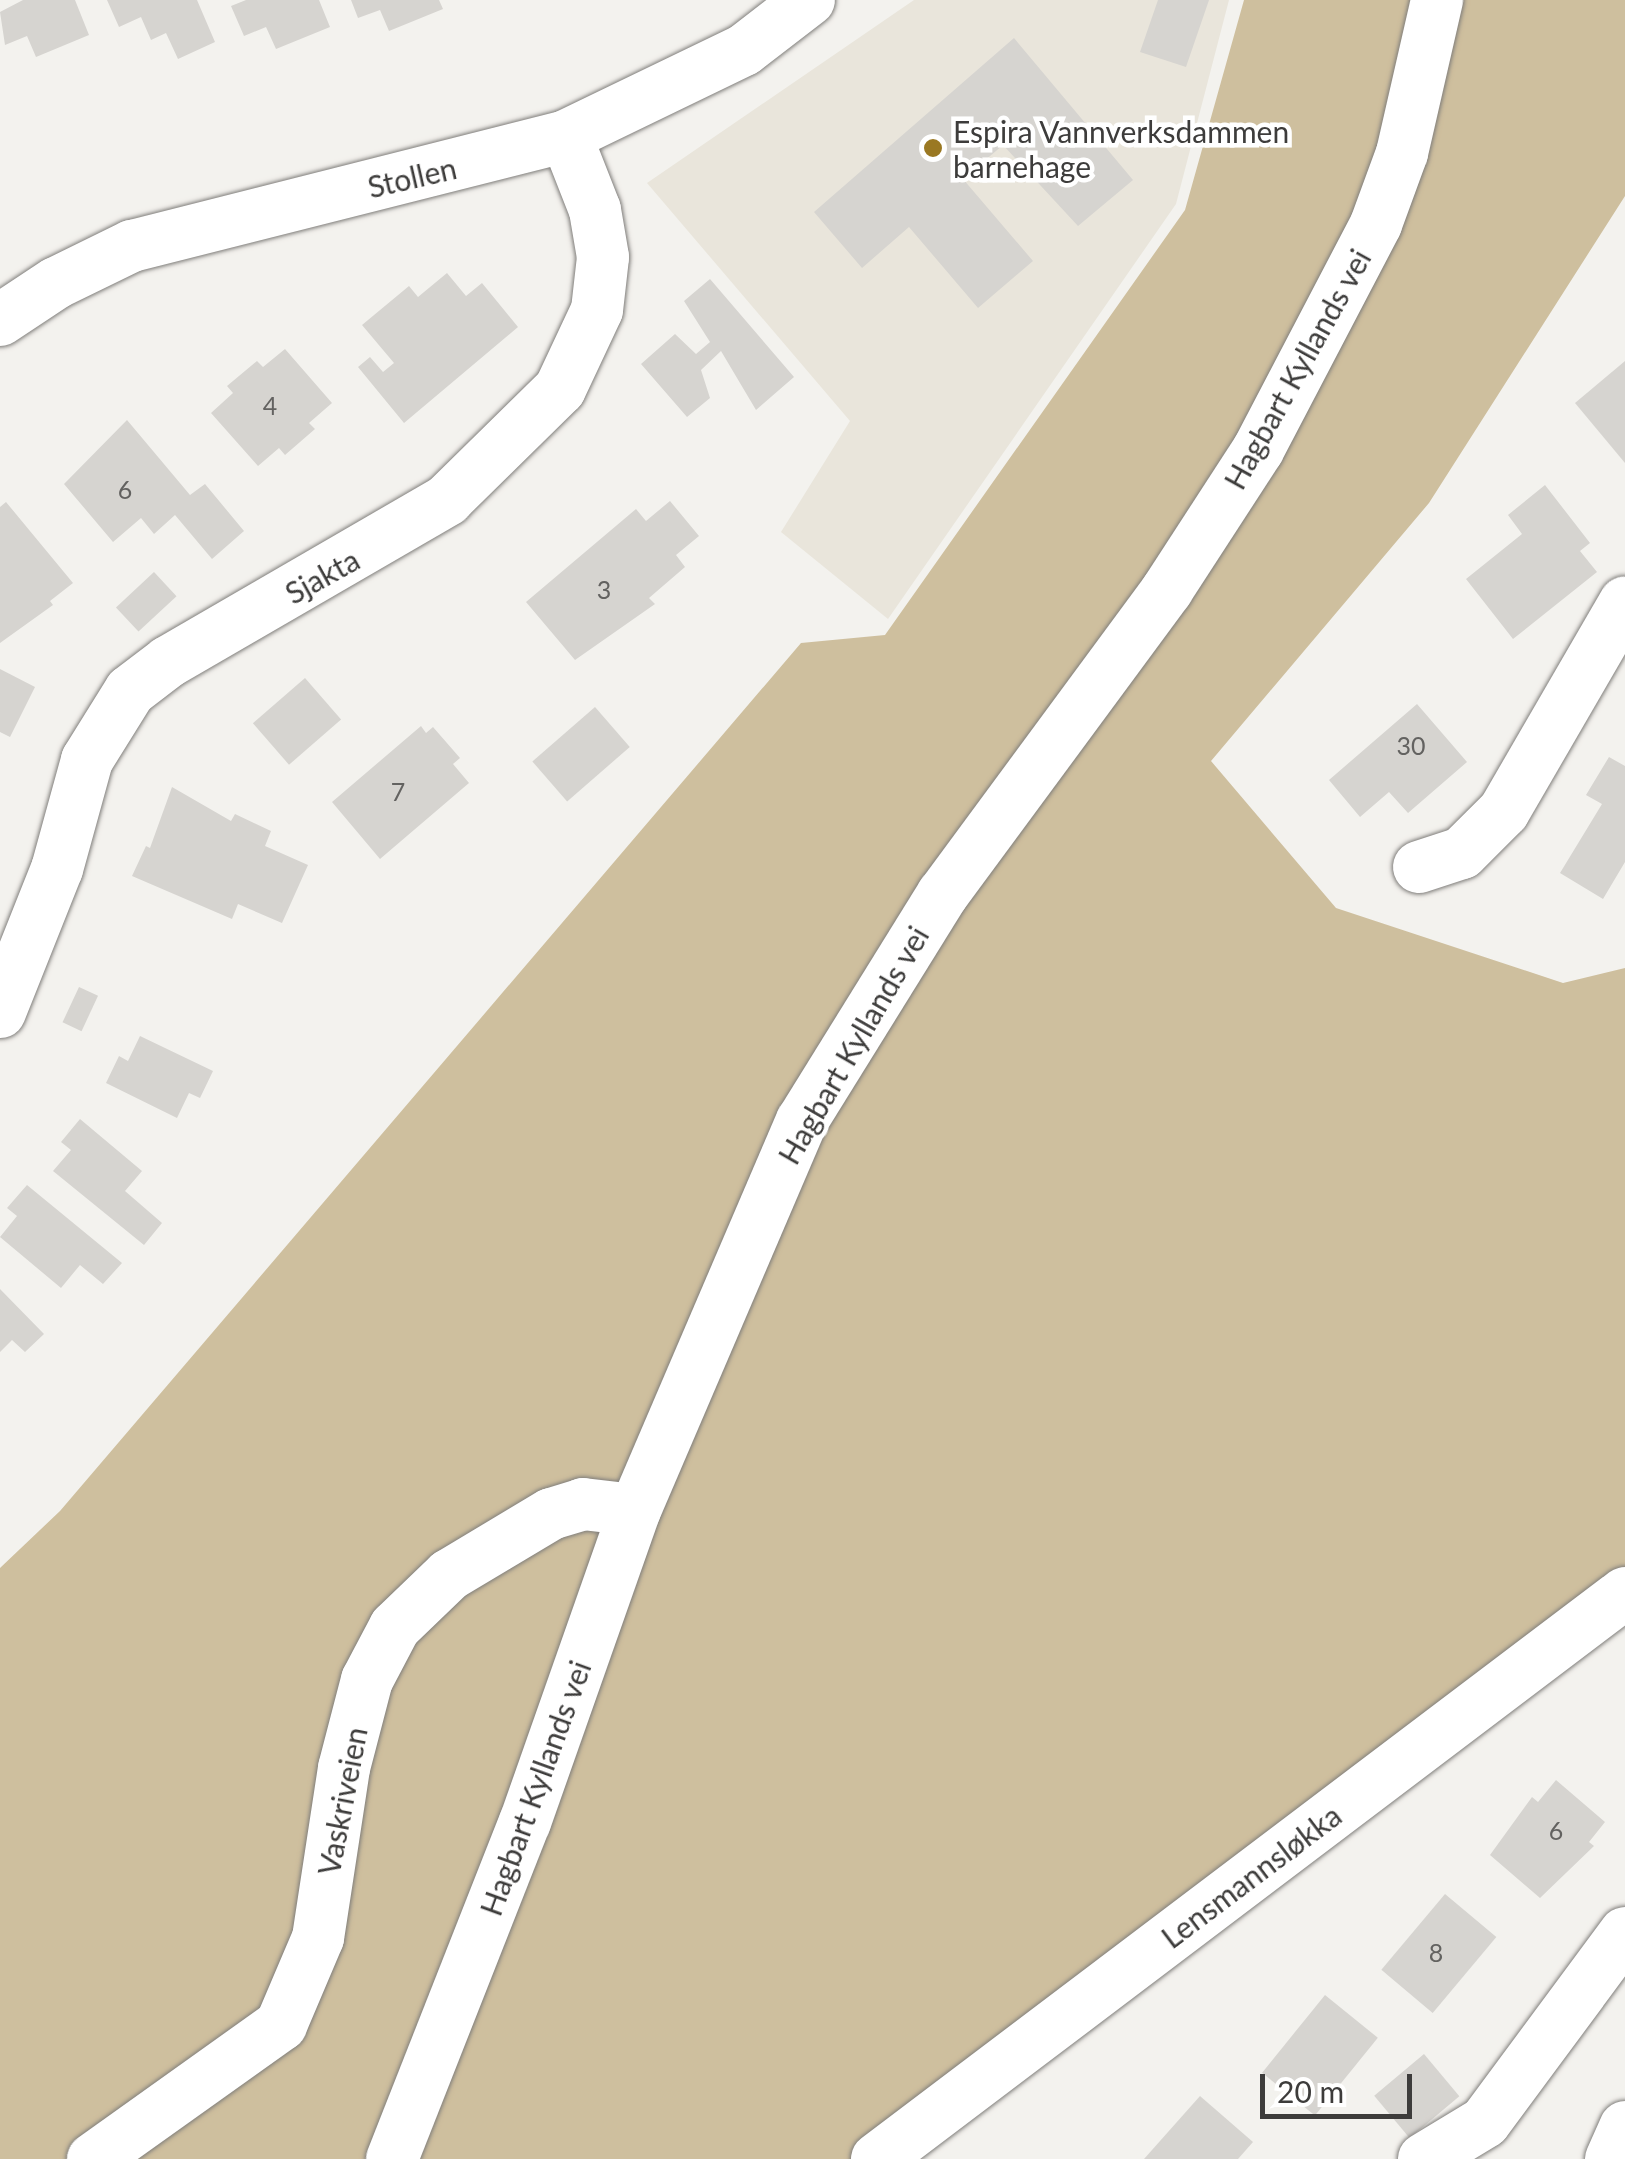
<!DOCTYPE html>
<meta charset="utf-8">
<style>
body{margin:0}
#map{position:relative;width:1625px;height:2159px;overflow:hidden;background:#f3f2ee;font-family:Lato,sans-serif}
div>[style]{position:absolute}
.built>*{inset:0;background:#e9e5db}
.forest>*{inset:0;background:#cebf9e}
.building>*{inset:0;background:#d6d4d0;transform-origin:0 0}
.roads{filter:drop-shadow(0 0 2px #807e7b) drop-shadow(0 0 2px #807e7b)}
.minor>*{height:52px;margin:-26px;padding:0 26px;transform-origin:26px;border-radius:26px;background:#fff}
.dots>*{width:28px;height:28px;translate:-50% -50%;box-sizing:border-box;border:5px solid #fff;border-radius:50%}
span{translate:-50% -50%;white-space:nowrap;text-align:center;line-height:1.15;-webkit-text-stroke:9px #fff;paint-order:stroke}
.number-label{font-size:25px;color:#636260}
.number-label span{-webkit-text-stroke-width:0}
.poi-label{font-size:30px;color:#3d3c3b}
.left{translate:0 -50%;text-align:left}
.street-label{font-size:30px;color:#3d3c3b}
.scale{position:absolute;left:1260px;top:2074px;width:152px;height:45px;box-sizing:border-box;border:5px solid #3d3c3b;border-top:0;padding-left:12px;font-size:30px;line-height:35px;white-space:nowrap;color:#3d3c3b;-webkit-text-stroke:8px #fff;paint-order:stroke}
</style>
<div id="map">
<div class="built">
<i style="clip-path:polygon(914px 0,1229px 0,1176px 204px,888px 619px,781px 532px,850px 421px,647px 183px)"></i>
</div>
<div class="forest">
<i style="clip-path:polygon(1244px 0,1625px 0,1625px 196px,1429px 503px,1211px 761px,1336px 908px,1563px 983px,1625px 968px,1625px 1590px,884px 2159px,0 2159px,0 1568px,60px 1511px,801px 643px,885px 635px,1185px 210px)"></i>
</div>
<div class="building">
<i style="clip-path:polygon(23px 0,75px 0,89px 35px,36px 57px,27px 36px,5px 45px,0 12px)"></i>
<i style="clip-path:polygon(107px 0,197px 0,215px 42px,178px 59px,166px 33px,151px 40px,141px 17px,119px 27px)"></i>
<i style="clip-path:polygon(246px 0,319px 0,330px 27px,276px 49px,266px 27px,244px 36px,231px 6px)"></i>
<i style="clip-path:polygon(351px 0,439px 0,443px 9px,389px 31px,380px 10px,358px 18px)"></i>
<i style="clip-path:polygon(1158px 0,1209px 0,1186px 67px,1140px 52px)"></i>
<i style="clip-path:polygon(1014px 38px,1133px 180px,1078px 226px,1003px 145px,963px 179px,1033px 261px,978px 308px,909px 227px,862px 268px,814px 212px)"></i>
<i style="clip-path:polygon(447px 273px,466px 296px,482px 283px,518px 327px,404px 423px,358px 367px,370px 357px,383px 372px,394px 363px,362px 325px,409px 286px,418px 297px)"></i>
<i style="clip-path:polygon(710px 279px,794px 377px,756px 410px,721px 351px,701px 370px,710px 398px,687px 417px,641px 364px,675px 334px,696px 354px,710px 342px,684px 301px)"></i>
<i style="clip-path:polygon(285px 349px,332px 403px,309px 423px,315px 429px,285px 455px,279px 448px,258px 466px,211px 413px,233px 393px,227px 386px,257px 361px,263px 367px)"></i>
<i style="clip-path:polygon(1625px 361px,1625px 463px,1575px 403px)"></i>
<i style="clip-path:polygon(127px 420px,190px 495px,205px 484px,244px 531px,212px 559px,175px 515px,154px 534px,141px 518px,113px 542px,64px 484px)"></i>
<i style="clip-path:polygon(1545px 485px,1590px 543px,1580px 551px,1597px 572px,1513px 639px,1466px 579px,1522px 534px,1508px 515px)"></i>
<i style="clip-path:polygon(670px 501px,699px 536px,676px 555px,685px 567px,649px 598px,655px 604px,575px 660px,526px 602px,636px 509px,646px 521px)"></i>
<i style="clip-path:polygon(6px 502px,73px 583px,50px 601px,53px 605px,0 643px,0 507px)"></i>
<i style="left:154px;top:572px;width:33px;height:52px;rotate:47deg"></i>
<i style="clip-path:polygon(0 669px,35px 687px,10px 737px,0 732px)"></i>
<i style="left:305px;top:678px;width:55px;height:69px;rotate:49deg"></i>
<i style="clip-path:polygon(1417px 704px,1467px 762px,1408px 813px,1389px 792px,1360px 817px,1329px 780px)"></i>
<i style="left:595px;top:707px;width:53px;height:83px;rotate:49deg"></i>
<i style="clip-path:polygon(421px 726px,426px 733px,433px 727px,460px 758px,453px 764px,469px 783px,380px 859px,332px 802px)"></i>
<i style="clip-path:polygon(1609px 757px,1625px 766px,1625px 862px,1603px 899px,1560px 873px,1602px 804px,1586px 795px)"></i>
<i style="clip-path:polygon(172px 787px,231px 821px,235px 814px,271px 831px,265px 846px,308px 865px,282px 923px,238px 904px,232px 919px,132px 876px,146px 846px,150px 848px)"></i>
<i style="left:79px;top:987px;width:21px;height:39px;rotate:25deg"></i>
<i style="clip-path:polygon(140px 1036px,213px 1071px,200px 1098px,189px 1093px,177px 1118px,106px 1083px,119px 1056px,128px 1061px)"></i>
<i style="clip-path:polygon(80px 1119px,142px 1171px,125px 1191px,162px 1223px,144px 1245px,53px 1171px,71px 1150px,61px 1142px)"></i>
<i style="clip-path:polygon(27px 1185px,122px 1263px,103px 1284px,80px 1265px,61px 1288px,0 1237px,17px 1216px,7px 1208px)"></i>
<i style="clip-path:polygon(0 1289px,44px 1334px,25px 1352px,12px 1340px,0 1352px)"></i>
<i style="clip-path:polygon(1556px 1780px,1605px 1822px,1589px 1842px,1594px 1846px,1540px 1898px,1490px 1855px,1532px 1797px,1538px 1802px)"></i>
<i style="left:1445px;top:1894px;width:67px;height:99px;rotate:40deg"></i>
<i style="left:1325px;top:1995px;width:68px;height:100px;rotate:39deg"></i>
<i style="left:1424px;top:2054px;width:55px;height:65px;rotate:50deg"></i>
<i style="clip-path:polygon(1200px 2096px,1253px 2142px,1238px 2159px,1144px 2159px)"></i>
</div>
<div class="roads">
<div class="minor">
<i style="left:0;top:320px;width:67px;rotate:-33.5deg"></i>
<i style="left:56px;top:283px;width:85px;rotate:-26deg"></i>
<i style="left:132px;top:246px;width:448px;rotate:-14.2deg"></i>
<i style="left:566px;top:136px;width:198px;rotate:-25.8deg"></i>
<i style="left:744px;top:50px;width:82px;rotate:-37.6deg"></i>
<i style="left:1419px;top:867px;width:45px;rotate:-18deg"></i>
<i style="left:1462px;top:853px;width:59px;rotate:-45deg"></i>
<i style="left:1504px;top:811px;width:241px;rotate:-59.9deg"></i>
<i style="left:0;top:1012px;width:154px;rotate:-68.3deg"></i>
<i style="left:57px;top:869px;width:113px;rotate:-74.6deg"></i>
<i style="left:87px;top:760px;width:81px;rotate:-58.1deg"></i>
<i style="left:130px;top:691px;width:48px;rotate:-37.3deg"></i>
<i style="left:168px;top:662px;width:323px;rotate:-30.1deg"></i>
<i style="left:447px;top:500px;width:158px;rotate:-44.5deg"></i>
<i style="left:560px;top:389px;width:87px;rotate:-64.9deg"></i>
<i style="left:597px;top:310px;width:53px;rotate:-83.5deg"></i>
<i style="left:603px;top:257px;width:48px;rotate:-99.7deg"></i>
<i style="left:595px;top:210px;width:79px;rotate:-111.4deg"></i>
<i style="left:93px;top:2159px;width:231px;rotate:-35.5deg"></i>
<i style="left:281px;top:2025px;width:95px;rotate:-67deg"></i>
<i style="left:318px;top:1938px;width:172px;rotate:-81.3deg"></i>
<i style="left:344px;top:1768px;width:91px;rotate:-75.4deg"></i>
<i style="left:367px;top:1680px;width:60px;rotate:-62.2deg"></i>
<i style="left:395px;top:1627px;width:75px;rotate:-43.9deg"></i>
<i style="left:449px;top:1575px;width:119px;rotate:-30.9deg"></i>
<i style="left:551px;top:1514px;width:34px;rotate:-17deg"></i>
<i style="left:583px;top:1504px;width:52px;rotate:6.6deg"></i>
<i style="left:392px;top:2159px;width:362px;rotate:-68.5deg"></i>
<i style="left:525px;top:1822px;width:331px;rotate:-70.6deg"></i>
<i style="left:635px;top:1510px;width:423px;rotate:-66.8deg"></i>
<i style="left:802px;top:1121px;width:267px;rotate:-58.2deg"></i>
<i style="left:943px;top:894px;width:378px;rotate:-53.6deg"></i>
<i style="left:1167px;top:590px;width:167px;rotate:-57deg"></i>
<i style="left:1258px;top:450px;width:255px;rotate:-62.4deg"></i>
<i style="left:1376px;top:224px;width:76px;rotate:-69.9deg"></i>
<i style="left:1402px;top:153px;width:157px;rotate:-77.1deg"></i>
<i style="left:877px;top:2159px;width:938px;rotate:-37.11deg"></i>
<i style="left:1424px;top:2159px;width:71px;rotate:-31.2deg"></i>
<i style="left:1485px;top:2122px;width:235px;rotate:-53.5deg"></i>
<i style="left:1611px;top:2159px;width:35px;rotate:-66deg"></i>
</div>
</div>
<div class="dots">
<i style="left:933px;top:148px;background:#9a7822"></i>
</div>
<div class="number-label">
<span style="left:270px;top:405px">4</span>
<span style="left:125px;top:489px">6</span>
<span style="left:604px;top:589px">3</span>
<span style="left:1411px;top:745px">30</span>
<span style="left:398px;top:791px">7</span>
<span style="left:1556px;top:1830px">6</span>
<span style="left:1436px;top:1952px">8</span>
</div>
<div class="poi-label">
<span class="left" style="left:953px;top:148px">Espira Vannverksdammen<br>barnehage</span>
</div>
<div class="street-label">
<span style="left:412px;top:177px;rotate:-13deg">Stollen</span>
<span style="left:1297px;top:369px;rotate:-61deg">Hagbart Kyllands vei</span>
<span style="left:322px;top:576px;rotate:-29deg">Sjakta</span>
<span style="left:853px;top:1045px;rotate:-60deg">Hagbart Kyllands vei</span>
<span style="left:535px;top:1788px;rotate:-70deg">Hagbart Kyllands vei</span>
<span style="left:342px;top:1801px;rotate:-79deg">Vaskriveien</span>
<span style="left:1251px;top:1876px;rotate:-37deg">Lensmannsløkka</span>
</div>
<div class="scale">20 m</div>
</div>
